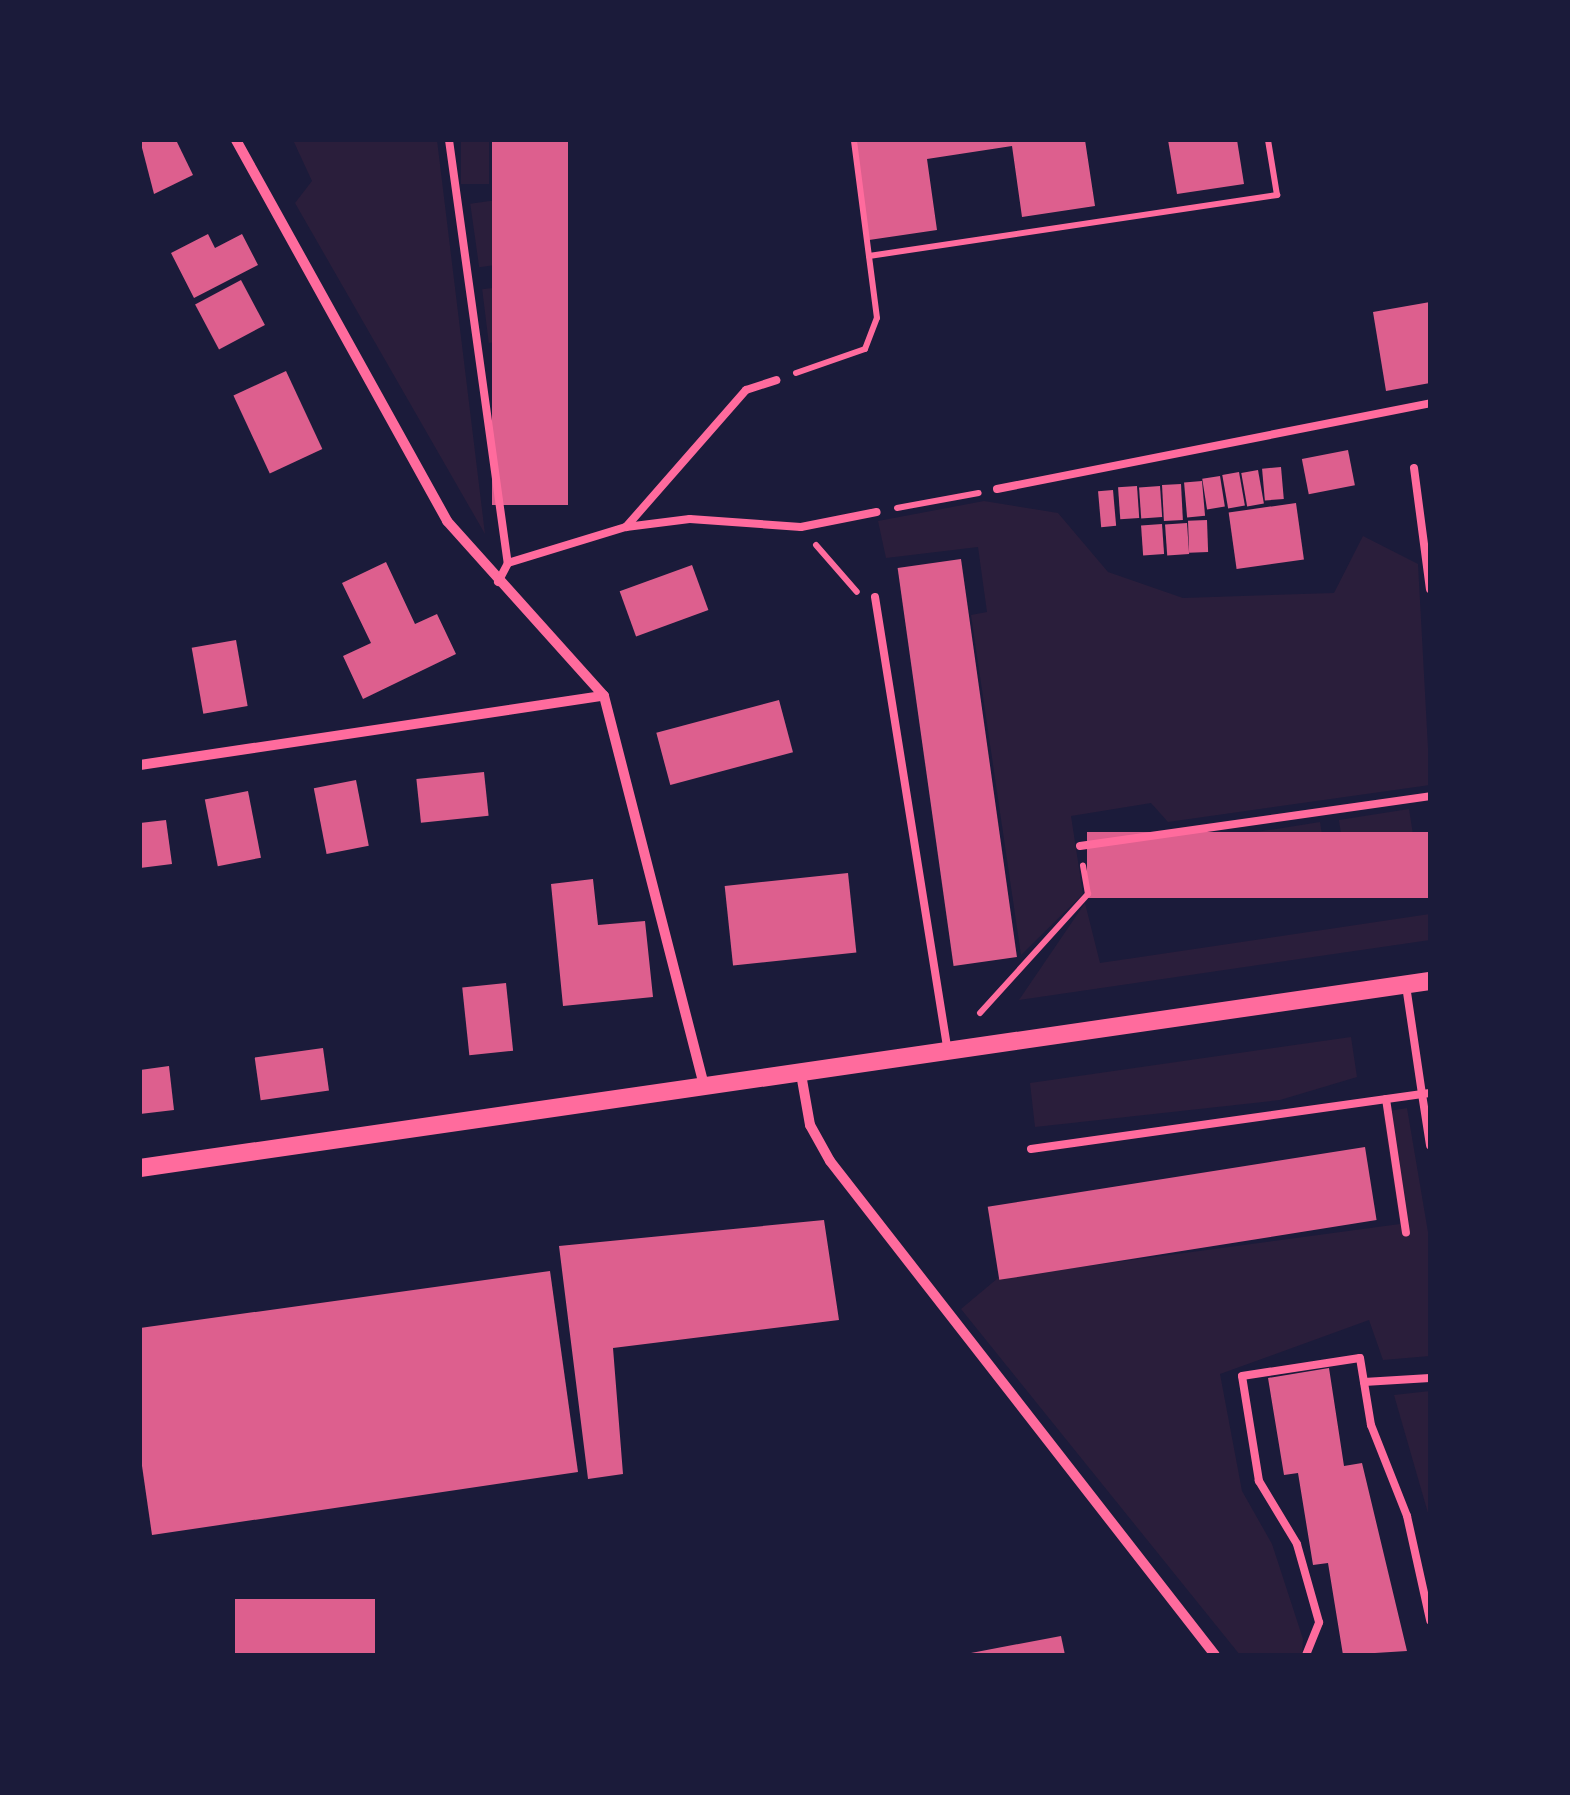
<!DOCTYPE html>
<style>
body{margin:0}
#map{position:relative;width:1570px;height:1795px;overflow:hidden;background:#1b1b3a;font-family:"DM Sans",sans-serif}
div>[style]{position:absolute}
.green>*{inset:0;background:#2a1e3b;transform-origin:0 0}
.building>*{inset:0;background:#dd5f8e;transform-origin:0 0}
.path>*{height:6px;margin:-3px;padding:0 3px;transform-origin:3px;border-radius:3px;background:#ff6b9d}
.service>*{height:8px;margin:-4px;padding:0 4px;transform-origin:4px;border-radius:4px;background:#ff6b9d}
.minor>*{height:10px;margin:-5px;padding:0 5px;transform-origin:5px;border-radius:5px;background:#ff6b9d}
.tertiary>*{height:18px;margin:-9px;padding:0 9px;transform-origin:9px;border-radius:9px;background:#ff6b9d}
span{translate:-50% -50%;white-space:nowrap;text-align:center;line-height:1.15;-webkit-text-stroke:10px #1b1b3a;paint-order:stroke}
.frame{position:absolute;inset:0;border:142px solid #1b1b3a;pointer-events:none}
</style>
<div id="map">
<div class="green">
<i style="clip-path:polygon(293px 140px,437px 140px,485px 534px,295px 203px,312px 181px)"></i>
<i style="left:461px;top:140px;width:28px;height:44px"></i>
<i style="left:497px;top:200px;width:64px;height:27px;rotate:82deg"></i>
<i style="left:509px;top:286px;width:54px;height:27px;rotate:83deg"></i>
<i style="left:519px;top:363px;width:77px;height:27px;rotate:82deg"></i>
<i style="clip-path:polygon(984px 501px,1058px 513px,1108px 572px,1183px 598px,1334px 593px,1363px 536px,1418px 564px,1430px 785px,1168px 822px,1151px 803px,1071px 816px,1083px 894px,1021px 955px,971px 615px,987px 612px,978px 547px,886px 558px,878px 521px)"></i>
<i style="left:1409px;top:809px;width:25px;height:71px;rotate:81deg"></i>
<i style="left:1320px;top:822px;width:25px;height:71px;rotate:81deg"></i>
<i style="left:1231px;top:835px;width:26px;height:71px;rotate:81deg"></i>
<i style="clip-path:polygon(1085px 903px,1100px 963px,1430px 914px,1430px 940px,1019px 1000px)"></i>
<i style="clip-path:polygon(1351px 1037px,1357px 1077px,1280px 1100px,1035px 1127px,1030px 1083px)"></i>
<i style="clip-path:polygon(1407px 1108px,1430px 1244px,1430px 1356px,1383px 1360px,1369px 1320px,1220px 1374px,1242px 1491px,1272px 1544px,1303px 1639px,1302px 1655px,1240px 1655px,961px 1309px,998px 1278px,1400px 1224px,1383px 1112px)"></i>
<i style="clip-path:polygon(1430px 1391px,1430px 1520px,1394px 1395px)"></i>
</div>
<div class="building">
<i style="clip-path:polygon(140px 140px,176px 140px,193px 175px,154px 194px)"></i>
<i style="left:492px;top:140px;width:76px;height:365px"></i>
<i style="clip-path:polygon(854px 140px,1085px 140px,1095px 206px,1022px 217px,1012px 146px,927px 159px,937px 230px,869px 240px)"></i>
<i style="clip-path:polygon(1168px 140px,1237px 140px,1244px 184px,1177px 194px)"></i>
<i style="clip-path:polygon(208px 234px,215px 248px,242px 234px,258px 265px,194px 298px,171px 253px)"></i>
<i style="left:241px;top:280px;width:51px;height:52px;rotate:62deg"></i>
<i style="clip-path:polygon(1430px 302px,1430px 383px,1386px 391px,1373px 312px)"></i>
<i style="left:286px;top:371px;width:86px;height:58px;rotate:65deg"></i>
<i style="left:1348px;top:450px;width:36px;height:47px;rotate:79deg"></i>
<i style="left:1281px;top:467px;width:32px;height:19px;rotate:85deg"></i>
<i style="left:1258px;top:470px;width:34px;height:17px;rotate:80deg"></i>
<i style="left:1239px;top:472px;width:34px;height:17px;rotate:80deg"></i>
<i style="left:1220px;top:476px;width:31px;height:18px;rotate:81deg"></i>
<i style="left:1202px;top:481px;width:35px;height:18px;rotate:85deg"></i>
<i style="left:1181px;top:484px;width:36px;height:19px;rotate:87deg"></i>
<i style="left:1137px;top:486px;width:32px;height:19px;rotate:86deg"></i>
<i style="left:1160px;top:486px;width:31px;height:21px;rotate:86deg"></i>
<i style="left:1113px;top:490px;width:36px;height:15px;rotate:85deg"></i>
<i style="left:1296px;top:503px;width:57px;height:68px;rotate:82deg"></i>
<i style="left:1207px;top:520px;width:32px;height:19px;rotate:88deg"></i>
<i style="left:1187px;top:523px;width:31px;height:22px;rotate:86deg"></i>
<i style="left:1162px;top:524px;width:30px;height:21px;rotate:86deg"></i>
<i style="left:961px;top:559px;width:402px;height:64px;rotate:82deg"></i>
<i style="clip-path:polygon(386px 562px,415px 624px,437px 614px,456px 654px,363px 699px,343px 656px,371px 643px,342px 583px)"></i>
<i style="left:692px;top:565px;width:48px;height:77px;rotate:70deg"></i>
<i style="left:236px;top:640px;width:67px;height:45px;rotate:80deg"></i>
<i style="left:779px;top:700px;width:54px;height:127px;rotate:75deg"></i>
<i style="left:484px;top:772px;width:44px;height:68px;rotate:84deg"></i>
<i style="left:356px;top:780px;width:67px;height:43px;rotate:79deg"></i>
<i style="left:248px;top:791px;width:68px;height:44px;rotate:79deg"></i>
<i style="clip-path:polygon(166px 820px,172px 864px,140px 868px,140px 823px)"></i>
<i style="left:1430px;top:832px;width:66px;height:343px;rotate:90deg"></i>
<i style="left:848px;top:873px;width:80px;height:124px;rotate:84deg"></i>
<i style="clip-path:polygon(593px 879px,598px 925px,645px 921px,653px 997px,563px 1006px,551px 884px)"></i>
<i style="left:506px;top:983px;width:68px;height:44px;rotate:84deg"></i>
<i style="left:323px;top:1048px;width:43px;height:69px;rotate:82deg"></i>
<i style="clip-path:polygon(169px 1066px,174px 1110px,140px 1114px,140px 1070px)"></i>
<i style="left:1365px;top:1147px;width:74px;height:382px;rotate:81deg"></i>
<i style="clip-path:polygon(824px 1220px,839px 1320px,613px 1348px,623px 1474px,588px 1479px,559px 1246px)"></i>
<i style="clip-path:polygon(550px 1271px,578px 1472px,152px 1535px,140px 1452px,140px 1328px)"></i>
<i style="clip-path:polygon(1329px 1368px,1344px 1466px,1362px 1463px,1407px 1651px,1343px 1655px,1328px 1563px,1313px 1565px,1298px 1473px,1284px 1475px,1268px 1378px)"></i>
<i style="left:235px;top:1599px;width:140px;height:56px"></i>
<i style="clip-path:polygon(1061px 1636px,1065px 1655px,972px 1655px,971px 1653px)"></i>
</div>
<div class="path">
<i style="left:869px;top:256px;width:413px;rotate:-8.5deg"></i>
<i style="left:1277px;top:195px;width:56px;rotate:-99.3deg"></i>
<i style="left:796px;top:373px;width:73px;rotate:-19.2deg"></i>
<i style="left:865px;top:349px;width:33px;rotate:-69deg"></i>
<i style="left:877px;top:318px;width:179px;rotate:-97.4deg"></i>
<i style="left:897px;top:508px;width:83px;rotate:-10.4deg"></i>
<i style="left:816px;top:545px;width:62px;rotate:48.9deg"></i>
<i style="left:980px;top:1013px;width:161px;rotate:-47.8deg"></i>
<i style="left:1088px;top:894px;width:29px;rotate:-100deg"></i>
</div>
<div class="service">
<i style="left:449px;top:140px;width:427px;rotate:82.1deg"></i>
<i style="left:1414px;top:468px;width:122px;rotate:82.5deg"></i>
<i style="left:997px;top:489px;width:441px;rotate:-11.2deg"></i>
<i style="left:626px;top:527px;width:182px;rotate:-48.8deg"></i>
<i style="left:746px;top:390px;width:32px;rotate:-18deg"></i>
<i style="left:498px;top:582px;width:21px;rotate:-62deg"></i>
<i style="left:508px;top:563px;width:123px;rotate:-17deg"></i>
<i style="left:626px;top:527px;width:64px;rotate:-7.1deg"></i>
<i style="left:690px;top:519px;width:111px;rotate:4.1deg"></i>
<i style="left:801px;top:527px;width:77px;rotate:-11.2deg"></i>
<i style="left:875px;top:597px;width:457px;rotate:80.9deg"></i>
<i style="left:1080px;top:846px;width:354px;rotate:-8.1deg"></i>
<i style="left:1430px;top:1093px;width:8px;rotate:173deg"></i>
<i style="left:1422px;top:1094px;width:52px;rotate:81.1deg"></i>
<i style="left:1386px;top:1099px;width:135px;rotate:81.5deg"></i>
<i style="left:1031px;top:1149px;width:395px;rotate:-8deg"></i>
<i style="left:1422px;top:1094px;width:110px;rotate:-98.4deg"></i>
<i style="left:1364px;top:1382px;width:66px;rotate:-3.5deg"></i>
<i style="left:1306px;top:1655px;width:35px;rotate:-68deg"></i>
<i style="left:1319px;top:1622px;width:81px;rotate:-105.8deg"></i>
<i style="left:1297px;top:1544px;width:74px;rotate:-121.1deg"></i>
<i style="left:1259px;top:1481px;width:106px;rotate:-99.2deg"></i>
<i style="left:1242px;top:1376px;width:119px;rotate:-8.7deg"></i>
<i style="left:1360px;top:1358px;width:68px;rotate:80.7deg"></i>
<i style="left:1371px;top:1425px;width:98px;rotate:68.4deg"></i>
<i style="left:1407px;top:1516px;width:107px;rotate:77.5deg"></i>
</div>
<div class="minor">
<i style="left:236px;top:140px;width:436px;rotate:61deg"></i>
<i style="left:447px;top:521px;width:235px;rotate:48.1deg"></i>
<i style="left:604px;top:696px;width:403px;rotate:75.6deg"></i>
<i style="left:140px;top:765px;width:469px;rotate:-8.5deg"></i>
<i style="left:801px;top:1074px;width:52px;rotate:80deg"></i>
<i style="left:810px;top:1125px;width:41px;rotate:60.9deg"></i>
<i style="left:830px;top:1161px;width:626px;rotate:52.07deg"></i>
</div>
<div class="tertiary">
<i style="left:140px;top:1168px;width:1303px;rotate:-8.25deg"></i>
</div>
<div class="frame"></div>
</div>
